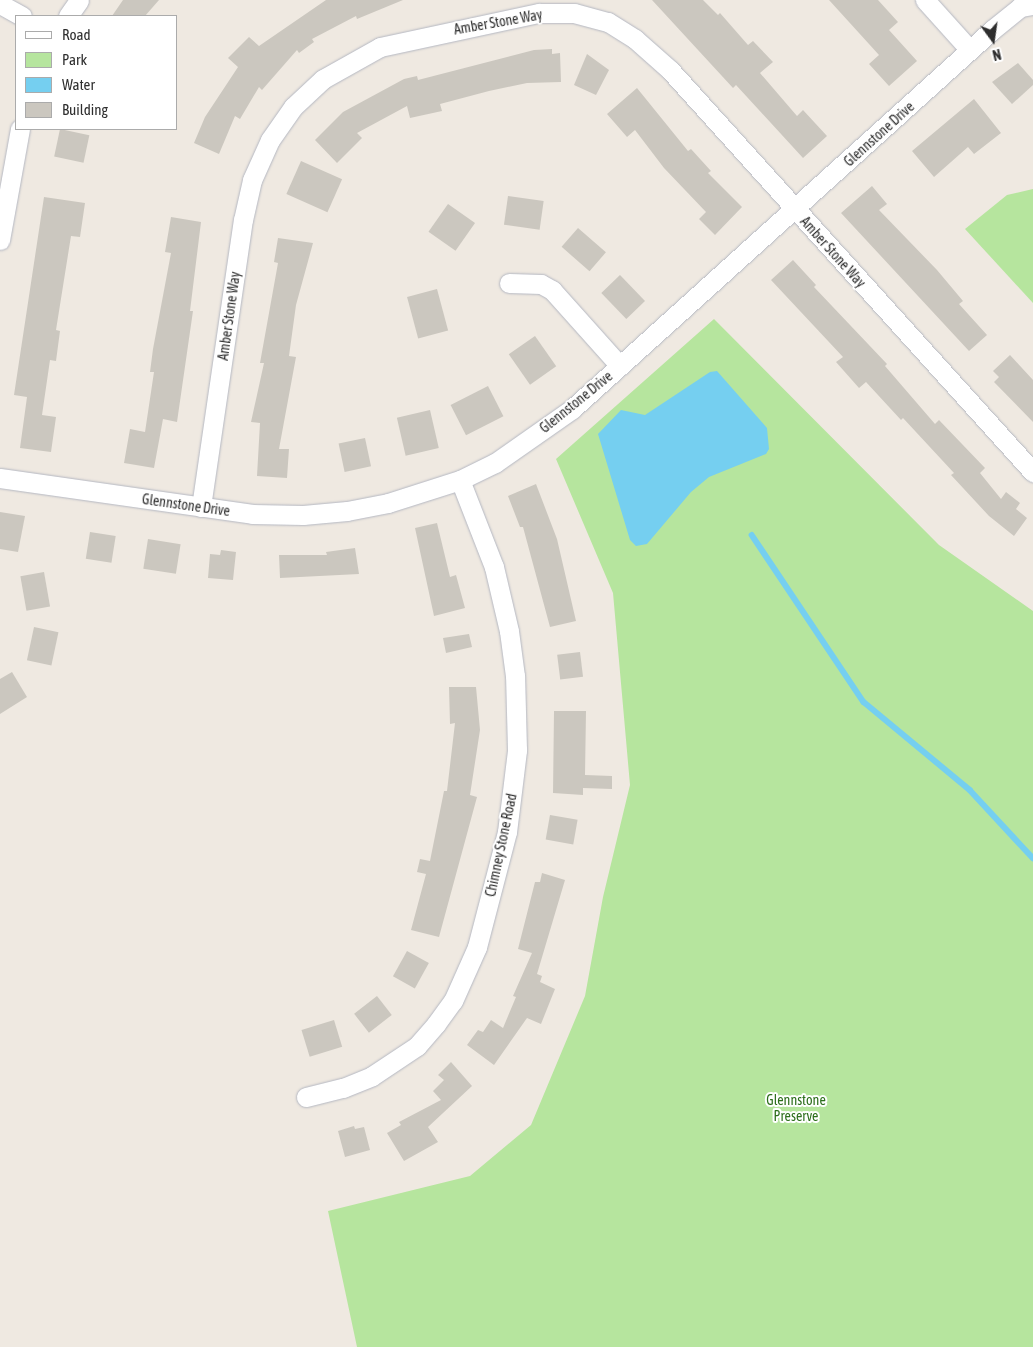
<!DOCTYPE html>
<style>
body{margin:0}
#map{position:relative;width:1033px;height:1347px;overflow:hidden;background:#efe9e1;font-family:"Asap Condensed",sans-serif}
div>[style]{position:absolute}
.green>*{inset:0;background:#b6e59e}
.water>*{inset:0;background:#75cff0}
.stream>*{height:5.5px;margin:-2.75px;padding:0 2.75px;transform-origin:2.75px;border-radius:2.75px;background:#75cff0}
.building>*{inset:0;background:#cbc7bf;transform-origin:0 0}
.roads{filter:drop-shadow(0 0 1px #b4b7c1) drop-shadow(0 0 1px #b4b7c1)}
.minor>*{height:19px;margin:-9.5px;padding:0 9.5px;transform-origin:9.5px;border-radius:9.5px;background:#fff}
span{translate:-50% -50%;white-space:nowrap;text-align:center;line-height:1.15;-webkit-text-stroke:4px #fff;paint-order:stroke}
.street-label{font-size:14px;color:#2e2e2e}
.park-label{font-size:14px;color:#2c6e1b}
.legend{position:absolute;left:15px;top:15px;width:162px;height:115px;box-sizing:border-box;background:#fff;border:1px solid #ababab;margin:0;padding:6px 9px;list-style:none;font-size:15px;color:#2e2e2e}
.legend li{display:flex;align-items:center;gap:10px;height:25px}
.legend b{width:25px;border:1px solid #ababab}
.north{position:absolute;left:968px;top:15px;width:50px;height:50px;-webkit-text-stroke:4px #fff;paint-order:stroke;rotate:166deg;font-size:14px;font-weight:700;line-height:20px;text-align:center;color:#2e2e2e}
.north::after{content:'';display:block;margin:auto;width:18px;height:22px;background:#2e2e2e;clip-path:polygon(50% 0,100% 100%,50% 72%,0 100%)}
</style>
<div id="map">
<div class="green">
<i style="clip-path:polygon(1033px 189px,1033px 303px,965px 229px,1007px 195px)"></i>
<i style="clip-path:polygon(714px 319px,939px 545px,1033px 611px,1033px 1347px,357px 1347px,328px 1211px,470px 1176px,531px 1125px,585px 996px,603px 897px,630px 785px,613px 593px,556px 459px)"></i>
</div>
<div class="water">
<i style="clip-path:polygon(717px 371px,767px 428px,769px 449px,766px 454px,709px 477px,691px 492px,647px 544px,636px 546px,630px 540px,598px 434px,621px 410px,645px 415px,710px 372px)"></i>
</div>
<div class="stream">
<i style="left:752px;top:535px;width:201px;rotate:56.2deg"></i>
<i style="left:864px;top:702px;width:138px;rotate:39.7deg"></i>
<i style="left:970px;top:790px;width:93px;rotate:47.2deg"></i>
</div>
<div class="building">
<i style="clip-path:polygon(123px 0,159px 0,145px 16px,112px 16px)"></i>
<i style="clip-path:polygon(326px 0,403px 0,357px 19px,356px 16px,312px 39px,314px 42px,299px 53px,297px 50px,262px 90px,259px 87px,240px 119px,235px 116px,219px 154px,194px 143px,205px 117px,238px 67px,228px 58px,249px 37px,259px 46px)"></i>
<i style="clip-path:polygon(652px 0,703px 0,718px 15px,720px 13px,748px 45px,753px 41px,773px 62px,760px 73px,797px 116px,803px 110px,827px 136px,803px 158px,736px 85px,733px 88px)"></i>
<i style="clip-path:polygon(829px 0,878px 0,898px 22px,889px 30px,917px 61px,889px 86px,869px 64px,879px 55px)"></i>
<i style="clip-path:polygon(552px 49px,552px 54px,560px 53px,561px 82px,527px 83px,489px 91px,440px 104px,442px 111px,410px 118px,407px 106px,357px 133px,362px 138px,337px 163px,315px 140px,343px 112px,404px 79px,417px 76px,418px 80px,534px 50px)"></i>
<i style="clip-path:polygon(587px 54px,609px 70px,596px 95px,574px 85px)"></i>
<i style="clip-path:polygon(1018px 63px,1033px 80px,1033px 85px,1012px 104px,992px 82px)"></i>
<i style="clip-path:polygon(637px 88px,688px 151px,691px 149px,711px 171px,708px 173px,742px 207px,715px 235px,699px 219px,706px 212px,664px 168px,635px 130px,627px 137px,607px 114px)"></i>
<i style="clip-path:polygon(974px 99px,1001px 133px,974px 154px,968px 147px,934px 177px,912px 151px)"></i>
<i style="left:60px;top:129px;width:30px;height:28px;rotate:12deg"></i>
<i style="left:301px;top:161px;width:45px;height:36px;rotate:24deg"></i>
<i style="clip-path:polygon(872px 186px,887px 204px,879px 210px,937px 270px,963px 301px,959px 304px,987px 335px,969px 351px,841px 213px)"></i>
<i style="left:508px;top:196px;width:36px;height:29px;rotate:8deg"></i>
<i style="clip-path:polygon(44px 197px,85px 203px,80px 237px,71px 236px,56px 330px,60px 331px,56px 361px,50px 360px,42px 415px,56px 417px,51px 452px,20px 448px,27px 397px,14px 395px)"></i>
<i style="left:448px;top:204px;width:33px;height:34px;rotate:35deg"></i>
<i style="clip-path:polygon(171px 217px,201px 222px,190px 311px,193px 311px,177px 422px,163px 419px,154px 468px,124px 463px,130px 429px,145px 432px,154px 372px,150px 372px,153px 349px,171px 253px,165px 252px)"></i>
<i style="left:578px;top:228px;width:37px;height:25px;rotate:41deg"></i>
<i style="clip-path:polygon(278px 238px,313px 243px,296px 305px,289px 356px,296px 357px,279px 449px,289px 449px,287px 478px,257px 476px,260px 423px,251px 422px,264px 363px,260px 363px,278px 263px,274px 262px)"></i>
<i style="clip-path:polygon(793px 260px,816px 285px,814px 287px,887px 364px,885px 366px,935px 424px,939px 420px,985px 468px,980px 473px,1001px 499px,1006px 492px,1020px 503px,1016px 509px,1027px 518px,1014px 536px,989px 516px,951px 475px,954px 473px,903px 418px,901px 420px,866px 382px,859px 388px,836px 362px,843px 357px,771px 280px)"></i>
<i style="left:620px;top:275px;width:36px;height:26px;rotate:46deg"></i>
<i style="left:437px;top:289px;width:43px;height:31px;rotate:75deg"></i>
<i style="left:535px;top:336px;width:37px;height:32px;rotate:55deg"></i>
<i style="clip-path:polygon(1010px 355px,1033px 380px,1033px 422px,994px 382px,999px 377px,993px 371px)"></i>
<i style="left:488px;top:386px;width:34px;height:42px;rotate:63deg"></i>
<i style="left:430px;top:410px;width:39px;height:34px;rotate:77deg"></i>
<i style="left:365px;top:438px;width:29px;height:27px;rotate:78deg"></i>
<i style="clip-path:polygon(536px 484px,557px 539px,576px 621px,550px 627px,523px 527px,520px 527px,508px 496px)"></i>
<i style="clip-path:polygon(0 512px,25px 516px,18px 552px,0 549px)"></i>
<i style="clip-path:polygon(437px 523px,450px 577px,456px 575px,465px 608px,434px 616px,415px 528px)"></i>
<i style="left:90px;top:532px;width:26px;height:27px;rotate:9deg"></i>
<i style="left:148px;top:539px;width:33px;height:30px;rotate:9deg"></i>
<i style="clip-path:polygon(355px 548px,359px 574px,280px 578px,279px 555px,327px 555px,326px 552px)"></i>
<i style="clip-path:polygon(221px 550px,236px 552px,233px 580px,208px 578px,210px 554px,220px 555px)"></i>
<i style="left:44px;top:572px;width:35px;height:24px;rotate:80deg"></i>
<i style="left:34px;top:627px;width:25px;height:34px;rotate:12deg"></i>
<i style="clip-path:polygon(469px 634px,472px 647px,446px 653px,443px 638px)"></i>
<i style="left:580px;top:652px;width:25px;height:23px;rotate:83deg"></i>
<i style="clip-path:polygon(12px 672px,27px 697px,0 714px,0 679px)"></i>
<i style="clip-path:polygon(449px 687px,476px 687px,480px 730px,470px 795px,477px 797px,439px 937px,411px 930px,426px 874px,417px 872px,420px 859px,430px 861px,444px 791px,447px 791px,455px 723px,450px 724px)"></i>
<i style="clip-path:polygon(554px 711px,586px 711px,585px 775px,612px 776px,612px 789px,583px 788px,583px 795px,553px 793px)"></i>
<i style="left:550px;top:815px;width:28px;height:25px;rotate:10deg"></i>
<i style="clip-path:polygon(542px 873px,565px 880px,537px 974px,542px 976px,540px 982px,555px 989px,541px 1024px,527px 1018px,494px 1065px,467px 1045px,478px 1030px,483px 1032px,491px 1020px,503px 1028px,516px 997px,513px 996px,532px 953px,518px 949px,535px 882px,540px 882px)"></i>
<i style="left:407px;top:951px;width:25px;height:29px;rotate:29deg"></i>
<i style="left:377px;top:996px;width:24px;height:29px;rotate:52deg"></i>
<i style="left:334px;top:1020px;width:28px;height:34px;rotate:73deg"></i>
<i style="clip-path:polygon(451px 1062px,472px 1086px,428px 1127px,438px 1142px,404px 1161px,387px 1133px,401px 1125px,399px 1122px,441px 1100px,433px 1091px,444px 1080px,438px 1075px)"></i>
<i style="clip-path:polygon(354px 1126px,355px 1129px,364px 1127px,370px 1150px,345px 1157px,338px 1131px)"></i>
</div>
<div class="roads">
<div class="minor">
<i style="left:925px;top:0;width:67px;rotate:48deg"></i>
<i style="left:0;top:4px;width:25px;rotate:29deg"></i>
<i style="left:68px;top:16px;width:19px;rotate:-55deg"></i>
<i style="left:0;top:240px;width:113px;rotate:-79.8deg"></i>
<i style="left:509px;top:283px;width:32px;rotate:2deg"></i>
<i style="left:541px;top:284px;width:13px;rotate:29deg"></i>
<i style="left:552px;top:290px;width:102px;rotate:48.2deg"></i>
<i style="left:0;top:478px;width:255px;rotate:8.1deg"></i>
<i style="left:252px;top:514px;width:51px;rotate:1.1deg"></i>
<i style="left:303px;top:515px;width:44px;rotate:-5.2deg"></i>
<i style="left:347px;top:511px;width:42px;rotate:-11deg"></i>
<i style="left:388px;top:503px;width:76px;rotate:-17.7deg"></i>
<i style="left:460px;top:480px;width:39px;rotate:-26deg"></i>
<i style="left:495px;top:463px;width:94px;rotate:-35deg"></i>
<i style="left:572px;top:409px;width:566px;rotate:-42.06deg"></i>
<i style="left:992px;top:30px;width:36px;rotate:-39deg"></i>
<i style="left:1020px;top:7px;width:13px;rotate:-9deg"></i>
<i style="left:201px;top:507px;width:290px;rotate:-81.7deg"></i>
<i style="left:243px;top:220px;width:41px;rotate:-77.3deg"></i>
<i style="left:252px;top:180px;width:44px;rotate:-65.8deg"></i>
<i style="left:270px;top:140px;width:40px;rotate:-55.1deg"></i>
<i style="left:293px;top:107px;width:41px;rotate:-43deg"></i>
<i style="left:323px;top:79px;width:65px;rotate:-29.3deg"></i>
<i style="left:380px;top:47px;width:163px;rotate:-12.1deg"></i>
<i style="left:539px;top:13px;width:35px"></i>
<i style="left:574px;top:13px;width:35px;rotate:15deg"></i>
<i style="left:608px;top:22px;width:32px;rotate:32deg"></i>
<i style="left:635px;top:39px;width:47px;rotate:41.5deg"></i>
<i style="left:670px;top:70px;width:542px;rotate:47.92deg"></i>
<i style="left:306px;top:1097px;width:38px;rotate:-14deg"></i>
<i style="left:343px;top:1088px;width:31px;rotate:-22deg"></i>
<i style="left:372px;top:1076px;width:54px;rotate:-33.7deg"></i>
<i style="left:417px;top:1046px;width:29px;rotate:-49deg"></i>
<i style="left:436px;top:1024px;width:29px;rotate:-54deg"></i>
<i style="left:453px;top:1001px;width:59px;rotate:-66deg"></i>
<i style="left:477px;top:947px;width:119px;rotate:-75.4deg"></i>
<i style="left:507px;top:832px;width:83px;rotate:-83deg"></i>
<i style="left:517px;top:750px;width:74px;rotate:-91.5deg"></i>
<i style="left:515px;top:676px;width:45px;rotate:-97.6deg"></i>
<i style="left:509px;top:631px;width:66px;rotate:-103.2deg"></i>
<i style="left:494px;top:567px;width:93px;rotate:-111.3deg"></i>
</div>
</div>
<div class="street-label">
<span style="left:498px;top:22px;rotate:-10deg">Amber Stone Way</span>
<span style="left:879px;top:134px;rotate:-42deg">Glennstone Drive</span>
<span style="left:833px;top:252px;rotate:48deg">Amber Stone Way</span>
<span style="left:229px;top:316px;rotate:-82deg">Amber Stone Way</span>
<span style="left:576px;top:402px;rotate:-39deg">Glennstone Drive</span>
<span style="left:186px;top:505px;rotate:8deg">Glennstone Drive</span>
<span style="left:501px;top:845px;rotate:-78deg">Chimney Stone Road</span>
</div>
<div class="park-label">
<span style="left:796px;top:1108px">Glennstone<br>Preserve</span>
</div>
<ul class="legend">
<li><b style="height:6px;background:#fff"></b>Road</li>
<li><b style="height:14px;background:#b6e59e"></b>Park</li>
<li><b style="height:14px;background:#75cff0"></b>Water</li>
<li><b style="height:14px;background:#cbc7bf"></b>Building</li>
</ul>
<div class="north">N</div>
</div>
